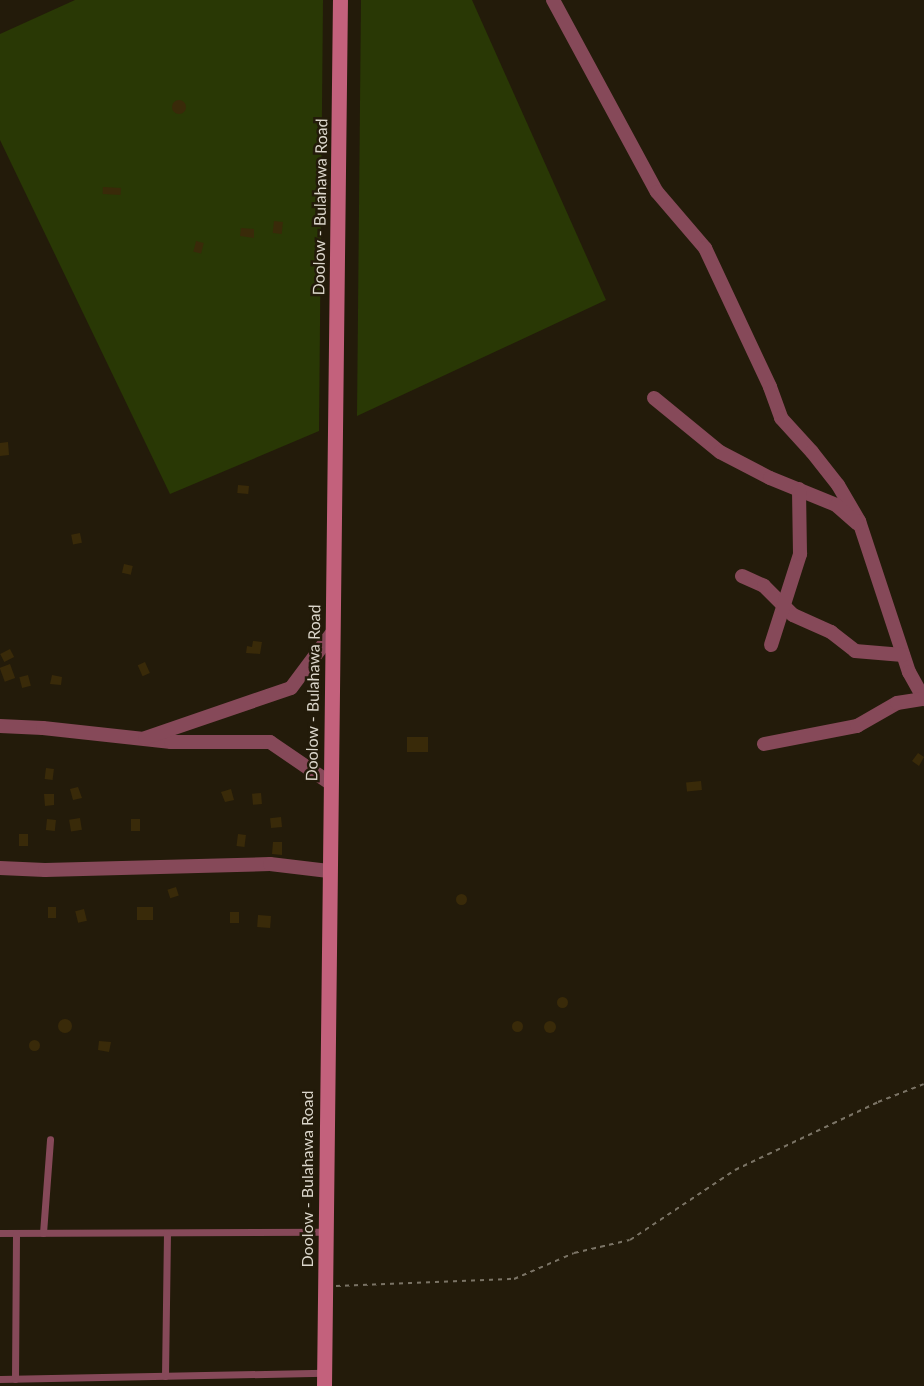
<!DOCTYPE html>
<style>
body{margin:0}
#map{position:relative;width:924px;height:1386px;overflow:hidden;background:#231b0a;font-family:Lato,sans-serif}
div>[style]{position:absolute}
.green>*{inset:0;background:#293805}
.building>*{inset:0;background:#392a09;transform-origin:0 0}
.round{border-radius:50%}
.path>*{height:2px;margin-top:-1px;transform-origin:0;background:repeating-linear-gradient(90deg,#7a7365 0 4.5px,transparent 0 9px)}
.lane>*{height:7px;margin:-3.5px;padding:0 3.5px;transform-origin:3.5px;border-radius:3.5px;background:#864959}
.street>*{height:14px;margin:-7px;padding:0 7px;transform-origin:7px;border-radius:7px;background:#864959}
.secondary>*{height:15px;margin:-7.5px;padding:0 7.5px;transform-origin:7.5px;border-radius:7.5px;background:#c3617c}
span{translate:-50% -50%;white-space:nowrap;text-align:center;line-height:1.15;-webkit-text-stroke:5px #231b0a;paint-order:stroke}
.street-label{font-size:16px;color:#dbd6cb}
</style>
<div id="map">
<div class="green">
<i style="clip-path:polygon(75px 0,323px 0,319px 431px,170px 494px,0 140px,0 34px)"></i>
<i style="clip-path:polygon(361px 0,472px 0,606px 300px,357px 416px)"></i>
</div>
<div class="building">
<i class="round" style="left:172px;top:100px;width:14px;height:14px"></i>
<i style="left:103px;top:187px;width:18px;height:7px;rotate:3deg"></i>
<i style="left:274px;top:221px;width:9px;height:12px;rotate:6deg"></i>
<i style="clip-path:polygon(241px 228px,254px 229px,254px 238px,240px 236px)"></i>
<i style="left:196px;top:241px;width:8px;height:11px;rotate:14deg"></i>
<i style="clip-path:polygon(8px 442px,9px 455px,0 456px,0 443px)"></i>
<i style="left:238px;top:485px;width:11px;height:8px;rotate:5deg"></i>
<i style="left:80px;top:533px;width:10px;height:9px;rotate:79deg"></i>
<i style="left:124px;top:564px;width:9px;height:9px;rotate:13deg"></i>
<i style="clip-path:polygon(253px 641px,262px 642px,260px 654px,246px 653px,247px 646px,252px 647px)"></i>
<i style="left:10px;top:649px;width:9px;height:11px;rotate:63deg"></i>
<i style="left:145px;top:662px;width:12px;height:8px;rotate:66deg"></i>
<i style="left:10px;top:664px;width:15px;height:11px;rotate:70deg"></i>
<i style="left:28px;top:675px;width:11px;height:9px;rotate:75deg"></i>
<i style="clip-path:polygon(52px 675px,62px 677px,61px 685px,50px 684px)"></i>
<i style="left:407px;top:737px;width:21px;height:15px"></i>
<i style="clip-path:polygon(918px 753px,924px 757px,919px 766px,912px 761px)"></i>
<i style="left:46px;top:768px;width:8px;height:11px;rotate:7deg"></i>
<i style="left:701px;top:781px;width:9px;height:15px;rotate:84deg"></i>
<i style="clip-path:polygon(78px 787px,82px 798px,73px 800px,70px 789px)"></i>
<i style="clip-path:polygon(231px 789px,234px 800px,225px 802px,221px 792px)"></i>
<i style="left:261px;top:793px;width:11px;height:9px;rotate:85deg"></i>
<i style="clip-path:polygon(44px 794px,54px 794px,54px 805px,45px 806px)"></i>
<i style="left:281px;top:817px;width:10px;height:11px;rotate:84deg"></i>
<i style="left:80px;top:818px;width:12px;height:11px;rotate:81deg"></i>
<i style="left:47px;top:819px;width:9px;height:11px;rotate:6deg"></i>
<i style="left:140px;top:819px;width:12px;height:9px;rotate:90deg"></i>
<i style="left:19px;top:834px;width:9px;height:12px"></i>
<i style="left:238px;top:834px;width:8px;height:12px;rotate:7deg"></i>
<i style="clip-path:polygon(273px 842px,282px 842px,282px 855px,272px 854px)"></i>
<i style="left:176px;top:887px;width:9px;height:9px;rotate:72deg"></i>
<i class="round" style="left:455.5px;top:893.5px;width:11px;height:11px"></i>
<i style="left:48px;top:907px;width:8px;height:11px"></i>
<i style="left:137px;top:907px;width:16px;height:13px"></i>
<i style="left:84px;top:909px;width:12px;height:9px;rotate:76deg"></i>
<i style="left:230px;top:912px;width:9px;height:11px"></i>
<i style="left:258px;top:915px;width:13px;height:12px;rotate:4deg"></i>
<i class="round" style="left:556.5px;top:996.5px;width:11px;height:11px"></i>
<i class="round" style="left:58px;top:1019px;width:14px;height:14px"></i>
<i class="round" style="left:511.5px;top:1020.5px;width:11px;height:11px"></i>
<i class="round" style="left:544px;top:1021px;width:12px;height:12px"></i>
<i class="round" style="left:28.5px;top:1039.5px;width:11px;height:11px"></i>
<i style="clip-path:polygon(99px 1041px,111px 1042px,109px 1052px,98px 1050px)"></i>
</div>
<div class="path">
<i style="left:336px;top:1286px;width:178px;rotate:-2.3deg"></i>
<i style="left:514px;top:1279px;width:65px;rotate:-23.4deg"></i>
<i style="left:574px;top:1253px;width:57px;rotate:-13.1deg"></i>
<i style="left:630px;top:1240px;width:126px;rotate:-33.7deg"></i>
<i style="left:735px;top:1170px;width:158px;rotate:-25.4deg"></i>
<i style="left:878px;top:1102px;width:49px;rotate:-21.4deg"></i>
</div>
<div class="lane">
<i style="left:0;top:1233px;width:325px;rotate:-0.2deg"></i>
<i style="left:43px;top:1233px;width:94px;rotate:-85.7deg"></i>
<i style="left:165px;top:1376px;width:143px;rotate:-89.2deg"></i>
<i style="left:0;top:1379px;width:324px;rotate:-1.1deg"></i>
<i style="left:15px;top:1379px;width:146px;rotate:-89.6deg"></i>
</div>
<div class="street">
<i style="left:553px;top:0;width:218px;rotate:61.6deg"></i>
<i style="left:657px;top:192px;width:74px;rotate:49.4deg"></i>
<i style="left:705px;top:248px;width:153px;rotate:64.9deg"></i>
<i style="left:770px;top:387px;width:33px;rotate:70deg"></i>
<i style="left:781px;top:418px;width:46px;rotate:47.6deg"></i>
<i style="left:812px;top:452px;width:42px;rotate:51.8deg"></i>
<i style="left:838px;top:485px;width:42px;rotate:59.7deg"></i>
<i style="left:859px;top:521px;width:159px;rotate:71.7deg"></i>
<i style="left:909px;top:672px;width:31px;rotate:61deg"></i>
<i style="left:654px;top:398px;width:85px;rotate:39.3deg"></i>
<i style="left:720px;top:452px;width:56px;rotate:27.5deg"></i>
<i style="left:770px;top:478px;width:71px;rotate:22.2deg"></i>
<i style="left:836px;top:505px;width:28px;rotate:41deg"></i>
<i style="left:742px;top:576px;width:24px;rotate:24deg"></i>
<i style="left:764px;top:586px;width:41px;rotate:45deg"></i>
<i style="left:793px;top:615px;width:42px;rotate:24.1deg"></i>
<i style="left:831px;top:632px;width:31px;rotate:38deg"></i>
<i style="left:855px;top:651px;width:48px;rotate:4.8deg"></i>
<i style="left:771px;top:645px;width:96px;rotate:-72.3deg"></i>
<i style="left:800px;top:554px;width:65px;rotate:-90.9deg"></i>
<i style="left:0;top:726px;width:43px;rotate:2.7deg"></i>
<i style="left:43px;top:728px;width:129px;rotate:6.2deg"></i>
<i style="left:171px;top:742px;width:99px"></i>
<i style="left:270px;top:742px;width:73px;rotate:34.3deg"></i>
<i style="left:145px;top:738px;width:154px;rotate:-18.9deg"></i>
<i style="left:291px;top:688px;width:69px;rotate:-53.3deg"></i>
<i style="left:764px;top:744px;width:95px;rotate:-11deg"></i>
<i style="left:857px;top:726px;width:46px;rotate:-29.9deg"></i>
<i style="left:897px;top:703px;width:25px;rotate:-9deg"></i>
<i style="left:0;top:868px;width:45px;rotate:2.5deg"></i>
<i style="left:45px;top:870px;width:225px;rotate:-1.5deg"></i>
<i style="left:270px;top:864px;width:59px;rotate:6.8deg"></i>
</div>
<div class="secondary">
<i style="left:324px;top:1386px;width:1386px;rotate:-89.34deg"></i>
</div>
<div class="street-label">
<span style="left:320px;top:207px;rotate:-89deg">Doolow - Bulahawa Road</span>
<span style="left:313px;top:693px;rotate:-89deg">Doolow - Bulahawa Road</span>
<span style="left:307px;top:1179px;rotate:-90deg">Doolow - Bulahawa Road</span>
</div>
</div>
